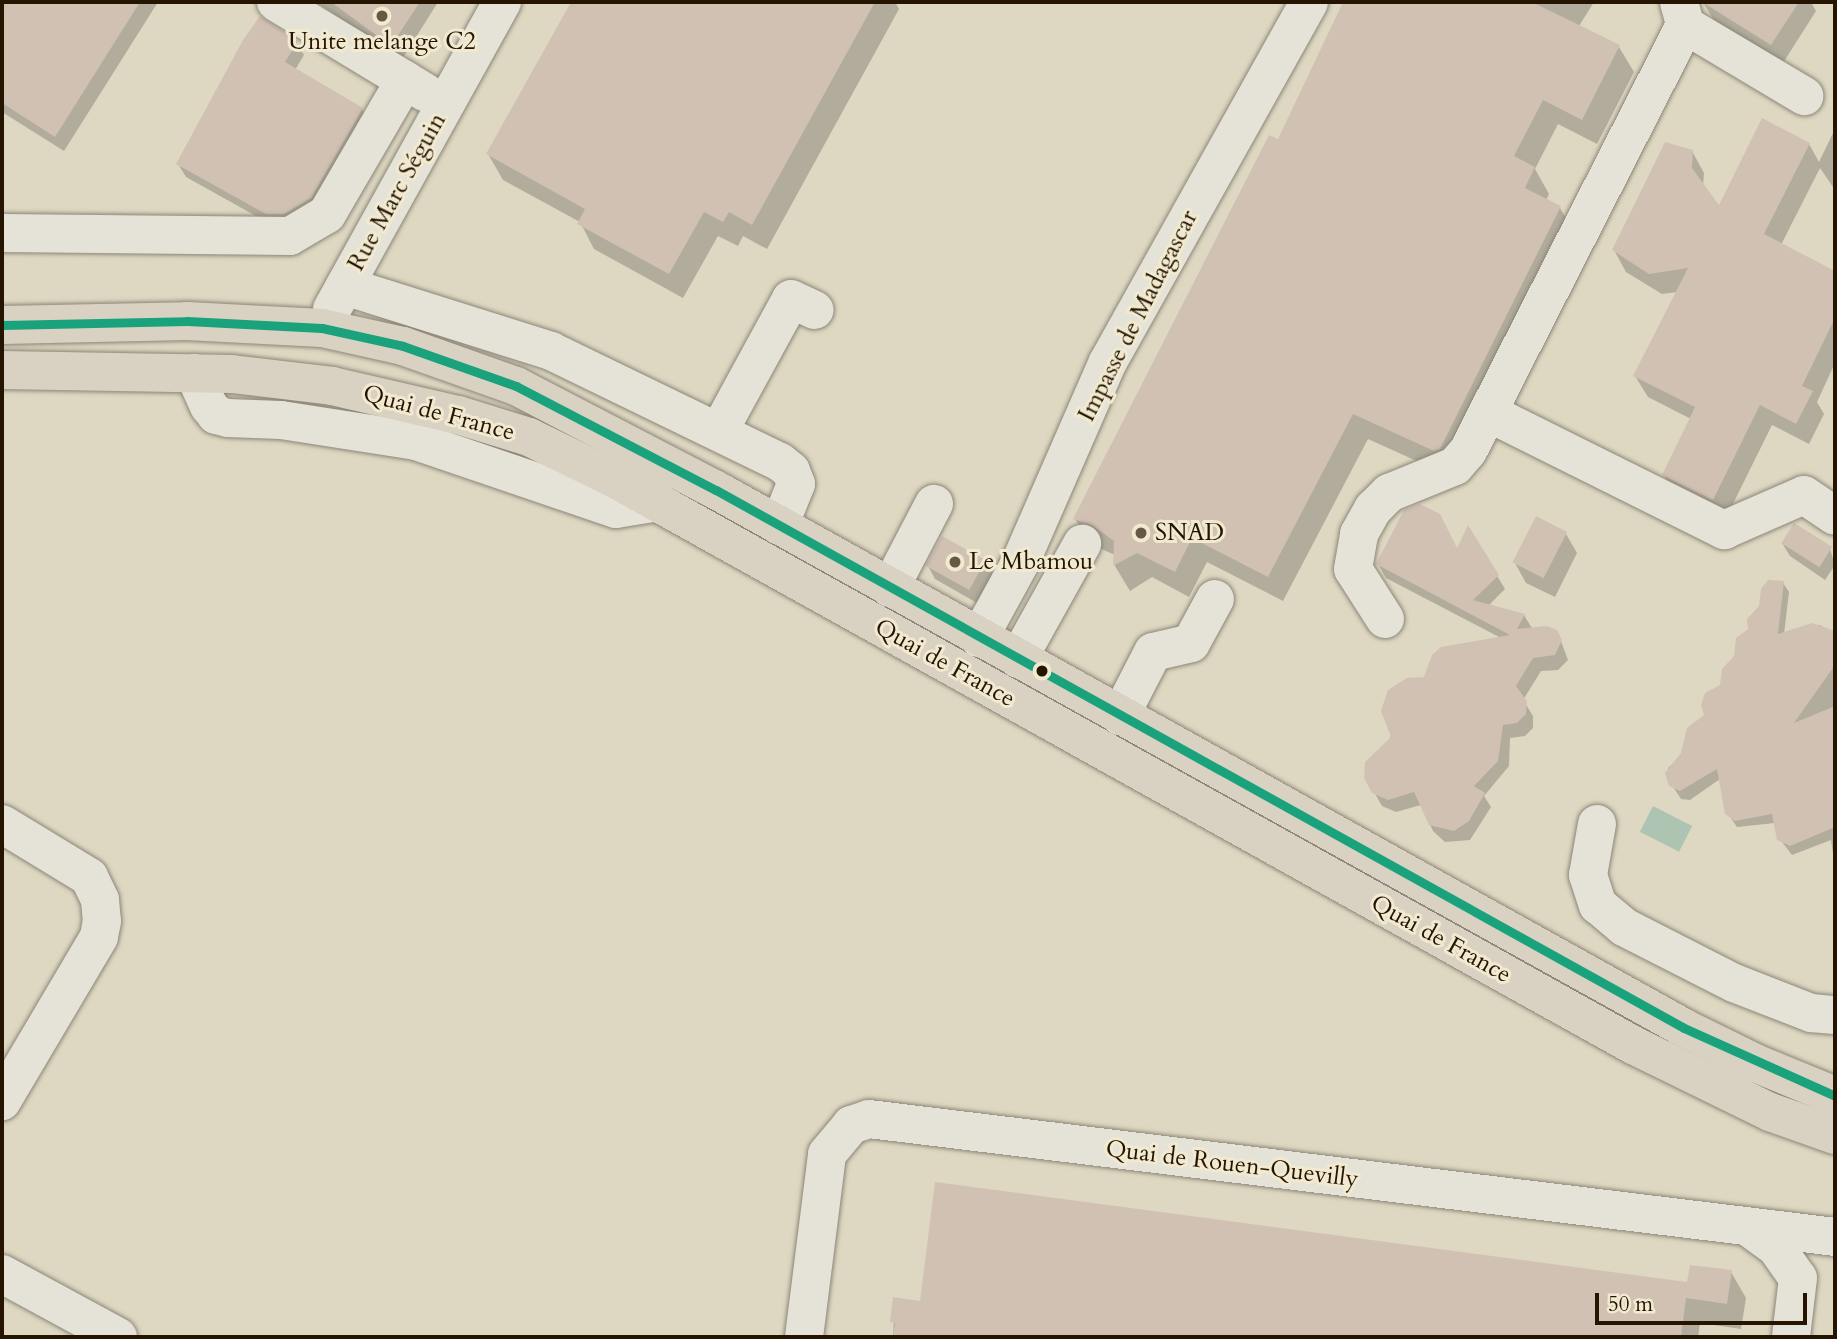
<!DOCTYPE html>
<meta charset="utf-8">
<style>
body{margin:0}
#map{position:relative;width:1837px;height:1339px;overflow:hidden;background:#ded8c2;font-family:Cardo,serif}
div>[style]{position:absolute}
.water>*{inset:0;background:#adc4b3;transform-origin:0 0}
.shadow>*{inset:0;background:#0003}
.building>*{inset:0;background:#d1c1b3;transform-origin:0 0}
.roads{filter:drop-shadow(0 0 2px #8c8678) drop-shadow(0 0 2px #8c8678)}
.minor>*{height:38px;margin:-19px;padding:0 19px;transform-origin:19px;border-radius:19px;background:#e5e2d7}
.major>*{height:38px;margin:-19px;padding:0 19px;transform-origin:19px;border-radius:19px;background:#d9d2c2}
.bus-1>*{height:9px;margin:-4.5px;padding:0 4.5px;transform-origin:4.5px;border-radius:4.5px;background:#1aa27c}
.dots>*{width:19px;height:19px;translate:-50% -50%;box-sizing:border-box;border:4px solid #f1ead0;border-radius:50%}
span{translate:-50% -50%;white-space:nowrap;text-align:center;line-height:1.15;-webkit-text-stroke:6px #f1ead0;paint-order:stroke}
.poi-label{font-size:24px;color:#241400}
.left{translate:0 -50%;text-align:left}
.street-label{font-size:24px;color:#241400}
.frame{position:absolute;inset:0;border:4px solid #241400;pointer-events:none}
.scale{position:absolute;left:1595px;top:1293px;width:212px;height:32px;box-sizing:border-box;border:4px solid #241400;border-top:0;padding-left:9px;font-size:21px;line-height:24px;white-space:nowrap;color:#241400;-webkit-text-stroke:5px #f1ead0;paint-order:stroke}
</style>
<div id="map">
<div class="water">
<i style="left:1653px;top:806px;width:44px;height:29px;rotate:27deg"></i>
</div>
<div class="shadow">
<i style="clip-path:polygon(2px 2px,158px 2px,64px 151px,2px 112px)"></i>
<i style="clip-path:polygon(317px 2px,438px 2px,401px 61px)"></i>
<i style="clip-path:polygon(573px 2px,895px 2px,899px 9px,767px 249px,743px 236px,738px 246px,718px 236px,683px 298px,594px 249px,580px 222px,503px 180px,488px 154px)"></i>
<i style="clip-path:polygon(1345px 2px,1594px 2px,1579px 26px,1619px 47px,1634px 72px,1597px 144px,1558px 124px,1535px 169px,1549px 194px,1546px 200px,1560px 208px,1575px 233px,1450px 476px,1368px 439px,1283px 601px,1207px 562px,1189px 597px,1152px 577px,1130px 591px,1115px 566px,1115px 555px,1090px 544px,1075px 519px,1279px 141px)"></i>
<i style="clip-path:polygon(1703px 2px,1811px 2px,1816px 11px,1783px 63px,1715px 22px)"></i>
<i style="clip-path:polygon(296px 42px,304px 55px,295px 70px,362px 109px,370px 122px,318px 211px,274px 226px,186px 177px,178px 164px)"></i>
<i style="clip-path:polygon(1835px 129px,1835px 190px,1820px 168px,1781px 245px,1835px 272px,1835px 363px,1817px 402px,1824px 414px,1809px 444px,1772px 425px,1725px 520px,1676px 496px,1664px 475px,1691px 419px,1648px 397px,1635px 376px,1677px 292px,1662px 294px,1626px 272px,1614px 250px,1692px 151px,1704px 173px,1703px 187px,1719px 209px,1809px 144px,1819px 162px)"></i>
<i style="clip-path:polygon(1469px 529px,1505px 589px,1488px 606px,1524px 615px,1533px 630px,1559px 636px,1568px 660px,1558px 670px,1541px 671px,1523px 700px,1533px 716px,1533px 728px,1525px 736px,1510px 738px,1509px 766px,1484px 796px,1491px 807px,1470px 840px,1445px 842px,1433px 831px,1421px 805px,1396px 812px,1382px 806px,1366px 778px,1425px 679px,1501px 638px,1386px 578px,1378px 564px,1457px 551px)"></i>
<i style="clip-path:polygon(1566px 534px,1577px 553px,1555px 597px,1526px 583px,1515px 563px)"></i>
<i style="clip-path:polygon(1782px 543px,1830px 549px,1835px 565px,1825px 580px,1790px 556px)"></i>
<i style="clip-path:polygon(985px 561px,993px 574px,977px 603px,935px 579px,928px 566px)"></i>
<i style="clip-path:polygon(1783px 583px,1789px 592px,1784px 634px,1820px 625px,1835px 635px,1835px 867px,1831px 840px,1792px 855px,1776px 834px,1775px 823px,1737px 827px,1724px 808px,1720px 779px,1690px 800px,1681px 799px,1668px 779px,1668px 768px,1683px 754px,1750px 630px)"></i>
<i style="clip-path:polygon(1731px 1272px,1746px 1298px,1741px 1329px,1700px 1323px,1698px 1337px,893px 1337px,895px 1299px,922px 1303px,1689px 1284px)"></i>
</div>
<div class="building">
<i style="clip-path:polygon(2px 2px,140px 2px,55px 137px,2px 103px)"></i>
<i style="clip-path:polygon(331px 2px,420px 2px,391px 46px)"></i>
<i style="clip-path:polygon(571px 2px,875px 2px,752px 225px,729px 212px,723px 222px,704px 212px,669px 274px,577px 224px,585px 209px,486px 154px)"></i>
<i style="clip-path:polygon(1343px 2px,1532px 2px,1620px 45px,1582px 120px,1543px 100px,1514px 156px,1535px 167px,1525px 188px,1561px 206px,1440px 449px,1434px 451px,1353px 414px,1268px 577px,1192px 538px,1175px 572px,1137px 553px,1113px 566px,1114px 541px,1092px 525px,1073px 519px,1269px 135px,1278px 139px)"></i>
<i style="clip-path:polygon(1702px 2px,1799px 2px,1771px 45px)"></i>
<i style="clip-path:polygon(260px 16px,298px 41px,285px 62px,363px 108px,311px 198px,284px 214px,266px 214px,176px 164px,243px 40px)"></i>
<i style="clip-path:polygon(1762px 118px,1810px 143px,1764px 234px,1835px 271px,1835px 318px,1802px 386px,1813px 391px,1796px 424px,1760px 405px,1713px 500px,1662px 475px,1695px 407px,1633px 376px,1688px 268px,1649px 274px,1612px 250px,1665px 142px,1693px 150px,1692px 168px,1719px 205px)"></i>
<i style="clip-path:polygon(1420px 504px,1440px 514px,1457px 548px,1468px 525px,1499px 575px,1473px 600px,1525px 614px,1517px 629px,1547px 626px,1557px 630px,1562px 640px,1555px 655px,1533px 658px,1516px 686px,1527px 701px,1526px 714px,1517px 723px,1503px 725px,1498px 761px,1474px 786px,1485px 793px,1469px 821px,1454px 831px,1429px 825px,1414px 792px,1388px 800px,1372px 793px,1364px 778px,1365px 762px,1391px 737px,1381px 711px,1388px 690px,1407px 678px,1424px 677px,1432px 655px,1441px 647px,1510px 635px,1376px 564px,1404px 510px)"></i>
<i style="left:1536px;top:516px;width:35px;height:52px;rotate:27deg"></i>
<i style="left:1794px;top:523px;width:45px;height:24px;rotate:32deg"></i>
<i style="left:942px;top:536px;width:50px;height:34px;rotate:29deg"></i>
<i style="clip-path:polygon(1768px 580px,1784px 581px,1778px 634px,1812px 623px,1835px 631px,1835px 665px,1794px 723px,1835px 706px,1835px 827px,1790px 846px,1777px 840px,1772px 814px,1735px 821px,1725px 814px,1717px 769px,1680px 791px,1669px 786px,1665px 773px,1681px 753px,1687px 728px,1704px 715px,1701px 705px,1705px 693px,1720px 685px,1722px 669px,1734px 656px,1736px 638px,1748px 629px,1747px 619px,1759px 606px,1761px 589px)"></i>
<i style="clip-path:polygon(935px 1182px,1687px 1282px,1690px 1265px,1732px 1270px,1727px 1304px,1686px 1298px,1681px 1337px,893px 1337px,895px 1323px,890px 1322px,893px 1297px,920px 1301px)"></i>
</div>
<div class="roads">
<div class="minor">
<i style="left:276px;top:2px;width:175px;rotate:31.2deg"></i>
<i style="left:1679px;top:2px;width:24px;rotate:75deg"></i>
<i style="left:1685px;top:25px;width:139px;rotate:30.8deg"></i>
<i style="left:2px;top:233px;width:288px;rotate:0.6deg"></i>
<i style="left:290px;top:236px;width:43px;rotate:-30.7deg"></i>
<i style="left:327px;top:214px;width:155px;rotate:-59.8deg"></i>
<i style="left:345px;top:286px;width:216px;rotate:17.5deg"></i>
<i style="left:551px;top:351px;width:254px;rotate:25.9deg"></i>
<i style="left:780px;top:462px;width:14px;rotate:39deg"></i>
<i style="left:791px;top:471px;width:14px;rotate:69deg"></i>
<i style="left:796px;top:484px;width:45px;rotate:112deg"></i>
<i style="left:332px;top:309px;width:351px;rotate:-61deg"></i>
<i style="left:194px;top:373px;width:36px;rotate:66deg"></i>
<i style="left:209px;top:406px;width:11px;rotate:52deg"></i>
<i style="left:216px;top:415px;width:12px;rotate:14deg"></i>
<i style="left:228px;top:418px;width:53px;rotate:2.2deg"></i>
<i style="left:281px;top:420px;width:137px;rotate:8.8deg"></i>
<i style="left:416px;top:441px;width:211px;rotate:18.8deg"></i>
<i style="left:616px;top:509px;width:43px;rotate:-9.5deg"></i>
<i style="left:1489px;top:413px;width:263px;rotate:26.5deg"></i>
<i style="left:1724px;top:530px;width:87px;rotate:-23.6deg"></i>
<i style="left:1804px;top:495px;width:37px;rotate:34deg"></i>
<i style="left:719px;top:431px;width:150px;rotate:-61.4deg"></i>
<i style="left:791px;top:299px;width:26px;rotate:25deg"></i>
<i style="left:890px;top:588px;width:95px;rotate:-62.4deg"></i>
<i style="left:1385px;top:619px;width:59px;rotate:-122.6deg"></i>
<i style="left:1353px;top:569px;width:36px;rotate:-80deg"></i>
<i style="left:1359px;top:534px;width:29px;rotate:-61deg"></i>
<i style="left:1373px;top:509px;width:23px;rotate:-45deg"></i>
<i style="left:1389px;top:493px;width:71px;rotate:-22.2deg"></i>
<i style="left:1455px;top:466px;width:20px;rotate:-49deg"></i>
<i style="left:1468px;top:451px;width:478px;rotate:-63deg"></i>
<i style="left:979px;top:638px;width:85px;rotate:-61.3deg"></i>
<i style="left:1020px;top:563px;width:219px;rotate:-66.4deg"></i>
<i style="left:1108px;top:362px;width:412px;rotate:-60.8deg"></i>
<i style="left:1018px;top:659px;width:132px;rotate:-60.9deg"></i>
<i style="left:1120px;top:716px;width:72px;rotate:-62.7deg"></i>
<i style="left:1153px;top:652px;width:39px;rotate:-13deg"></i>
<i style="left:1191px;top:643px;width:50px;rotate:-61.4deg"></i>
<i style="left:2px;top:824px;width:102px;rotate:31.3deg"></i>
<i style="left:89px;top:877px;width:25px;rotate:64deg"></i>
<i style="left:100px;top:900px;width:21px;rotate:85deg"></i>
<i style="left:102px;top:921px;width:16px;rotate:101deg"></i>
<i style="left:99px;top:937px;width:191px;rotate:120.6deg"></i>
<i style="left:1597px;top:824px;width:52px;rotate:100deg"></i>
<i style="left:1588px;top:875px;width:32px;rotate:72deg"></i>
<i style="left:1598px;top:905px;width:34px;rotate:40deg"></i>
<i style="left:1624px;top:927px;width:123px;rotate:27deg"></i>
<i style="left:1734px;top:983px;width:83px;rotate:21.3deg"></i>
<i style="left:1811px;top:1013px;width:24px;rotate:5deg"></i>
<i style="left:1748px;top:1227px;width:34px;rotate:36deg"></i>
<i style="left:1776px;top:1247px;width:38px;rotate:55deg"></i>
<i style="left:1798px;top:1278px;width:59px;rotate:96.8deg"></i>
<i style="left:2px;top:1274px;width:132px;rotate:28.5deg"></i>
<i style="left:804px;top:1337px;width:184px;rotate:-82.8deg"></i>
<i style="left:827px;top:1154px;width:38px;rotate:-50deg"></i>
<i style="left:851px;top:1125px;width:19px;rotate:-18deg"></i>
<i style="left:869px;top:1119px;width:973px;rotate:6.96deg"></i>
</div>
<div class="major">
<i style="left:2px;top:325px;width:185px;rotate:-1.2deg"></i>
<i style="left:187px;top:321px;width:135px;rotate:3deg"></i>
<i style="left:322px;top:328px;width:83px;rotate:12.5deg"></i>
<i style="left:403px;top:346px;width:120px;rotate:19.5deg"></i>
<i style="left:516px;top:386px;width:225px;rotate:27.5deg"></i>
<i style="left:716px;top:490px;width:1107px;rotate:29.06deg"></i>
<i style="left:1684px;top:1028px;width:79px;rotate:26.2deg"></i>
<i style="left:1755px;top:1063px;width:87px;rotate:22.4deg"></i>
<i style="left:2px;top:370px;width:230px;rotate:1deg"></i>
<i style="left:232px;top:374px;width:101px;rotate:6.8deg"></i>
<i style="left:332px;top:386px;width:129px;rotate:13deg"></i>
<i style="left:458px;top:415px;width:74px;rotate:17.2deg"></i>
<i style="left:529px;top:437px;width:98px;rotate:26deg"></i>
<i style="left:617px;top:480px;width:1163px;rotate:29.08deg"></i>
<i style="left:1633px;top:1045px;width:153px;rotate:26.1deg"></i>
<i style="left:1770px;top:1112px;width:69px;rotate:19.5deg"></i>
</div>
</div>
<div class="bus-1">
<i style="left:2px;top:325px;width:185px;rotate:-1.2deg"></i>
<i style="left:187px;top:321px;width:135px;rotate:3deg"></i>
<i style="left:322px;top:328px;width:83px;rotate:12.5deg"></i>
<i style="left:403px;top:346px;width:120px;rotate:19.5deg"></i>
<i style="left:516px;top:386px;width:225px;rotate:27.5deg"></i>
<i style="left:716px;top:490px;width:1107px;rotate:29.06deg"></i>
<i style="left:1684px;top:1028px;width:166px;rotate:24.2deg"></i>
</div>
<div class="dots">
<i style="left:382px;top:16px;background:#655944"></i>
<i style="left:1141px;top:533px;background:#655944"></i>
<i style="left:955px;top:562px;background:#655944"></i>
<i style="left:1042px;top:671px;background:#241400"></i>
</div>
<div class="poi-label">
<span style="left:382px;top:42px">Unite melange C2</span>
<span class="left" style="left:1155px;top:533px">SNAD</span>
<span class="left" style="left:969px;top:562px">Le Mbamou</span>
</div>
<div class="street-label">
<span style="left:397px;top:192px;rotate:-61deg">Rue Marc Séguin</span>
<span style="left:1138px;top:316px;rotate:-63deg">Impasse de Madagascar</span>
<span style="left:439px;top:413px;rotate:15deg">Quai de France</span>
<span style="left:945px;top:663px;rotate:29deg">Quai de France</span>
<span style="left:1441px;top:939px;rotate:29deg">Quai de France</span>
<span style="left:1232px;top:1164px;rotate:7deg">Quai de Rouen-Quevilly</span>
</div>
<div class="frame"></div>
<div class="scale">50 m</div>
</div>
